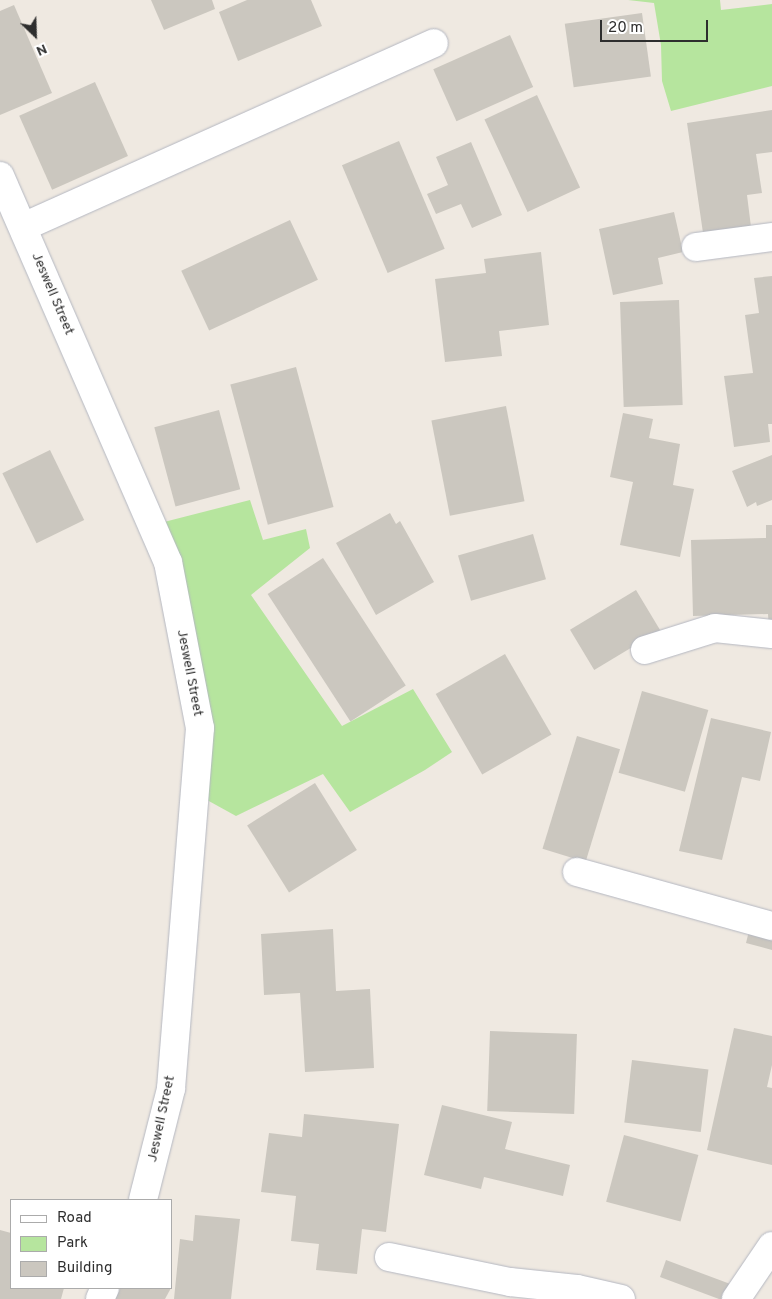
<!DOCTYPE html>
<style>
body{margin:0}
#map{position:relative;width:772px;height:1299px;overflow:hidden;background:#efe9e1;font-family:Overpass,sans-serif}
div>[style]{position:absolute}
.green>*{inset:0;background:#b6e59e}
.building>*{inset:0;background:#cbc7bf;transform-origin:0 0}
.roads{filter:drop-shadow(0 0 1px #b4b7c1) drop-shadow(0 0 1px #b4b7c1)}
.minor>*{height:28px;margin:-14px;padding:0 14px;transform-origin:14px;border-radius:14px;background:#fff}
.secondary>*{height:28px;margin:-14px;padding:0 14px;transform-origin:14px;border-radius:14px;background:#fff}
span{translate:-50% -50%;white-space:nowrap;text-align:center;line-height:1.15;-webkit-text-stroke:4.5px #fff;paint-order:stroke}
.street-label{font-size:14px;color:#2e2e2e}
.legend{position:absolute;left:10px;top:1199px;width:162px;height:90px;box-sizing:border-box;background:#fff;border:1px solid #ababab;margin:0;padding:6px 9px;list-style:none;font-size:15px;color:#2e2e2e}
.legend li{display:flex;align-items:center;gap:10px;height:25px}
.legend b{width:25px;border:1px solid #ababab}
.north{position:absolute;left:10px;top:10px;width:50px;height:50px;-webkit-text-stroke:4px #fff;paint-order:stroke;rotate:156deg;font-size:14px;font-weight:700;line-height:20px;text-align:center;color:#2e2e2e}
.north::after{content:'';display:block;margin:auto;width:18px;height:22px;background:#2e2e2e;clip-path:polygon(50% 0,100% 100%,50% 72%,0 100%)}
.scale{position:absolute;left:600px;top:20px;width:108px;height:22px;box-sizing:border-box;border:2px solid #2e2e2e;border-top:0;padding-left:6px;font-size:15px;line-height:18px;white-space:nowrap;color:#2e2e2e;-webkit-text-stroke:4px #fff;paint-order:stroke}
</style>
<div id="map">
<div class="green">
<i style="clip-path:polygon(628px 0,720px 0,721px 10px,772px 4px,772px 86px,671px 111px,662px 81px,661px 45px,654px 3px)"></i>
<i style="clip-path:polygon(250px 500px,263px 540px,306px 529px,310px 548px,251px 595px,342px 726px,413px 689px,452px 752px,425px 770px,350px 812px,323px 774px,236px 816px,207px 800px,164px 522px)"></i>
</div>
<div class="building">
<i style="clip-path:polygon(151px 0,212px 0,215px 9px,164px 30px)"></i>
<i style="clip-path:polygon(247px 0,311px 0,322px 26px,238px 61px,219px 12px)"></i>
<i style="clip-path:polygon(14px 5px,52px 93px,0 115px,0 11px)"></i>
<i style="left:642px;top:13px;width:64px;height:78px;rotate:82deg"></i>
<i style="left:510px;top:35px;width:57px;height:84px;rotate:66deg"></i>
<i style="left:95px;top:82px;width:81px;height:83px;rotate:66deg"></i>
<i style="left:537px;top:95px;width:102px;height:58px;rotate:65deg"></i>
<i style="clip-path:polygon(772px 110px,772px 152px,756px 154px,762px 193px,747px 195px,751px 227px,703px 233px,687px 123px)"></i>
<i style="left:399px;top:141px;width:117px;height:62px;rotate:67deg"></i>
<i style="clip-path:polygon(471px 142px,502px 215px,472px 228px,461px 204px,436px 214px,427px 194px,448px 185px,436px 157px)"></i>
<i style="clip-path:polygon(674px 212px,683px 252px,658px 258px,663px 284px,613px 295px,599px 229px)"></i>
<i style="left:290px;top:220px;width:66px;height:120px;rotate:65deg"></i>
<i style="clip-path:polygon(541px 252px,549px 325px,499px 331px,502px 356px,445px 362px,435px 279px,486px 273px,484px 259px)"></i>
<i style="clip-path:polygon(772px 276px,772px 424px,768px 424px,770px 442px,734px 447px,724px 376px,753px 373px,745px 315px,759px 313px,754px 278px)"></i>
<i style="left:679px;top:300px;width:105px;height:59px;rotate:88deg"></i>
<i style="left:296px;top:367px;width:145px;height:68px;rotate:75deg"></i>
<i style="left:506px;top:406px;width:97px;height:76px;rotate:79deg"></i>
<i style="left:219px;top:410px;width:82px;height:67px;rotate:75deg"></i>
<i style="clip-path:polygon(623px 413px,653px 419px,649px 438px,680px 444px,673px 485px,694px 489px,680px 557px,620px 545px,633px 482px,610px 477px)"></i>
<i style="left:50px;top:450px;width:78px;height:53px;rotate:64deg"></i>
<i style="clip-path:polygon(772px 455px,772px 500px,757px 506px,756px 502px,747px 507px,732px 471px)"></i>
<i style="clip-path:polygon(390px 513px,396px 524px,400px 521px,434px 582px,376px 615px,336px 543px)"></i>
<i style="clip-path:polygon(766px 525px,772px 525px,772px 630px,769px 631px,768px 614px,693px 616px,691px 540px,766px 538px)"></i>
<i style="left:533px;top:534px;width:47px;height:78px;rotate:74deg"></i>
<i style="left:323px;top:558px;width:152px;height:66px;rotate:57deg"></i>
<i style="left:636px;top:590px;width:47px;height:77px;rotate:59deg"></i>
<i style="left:505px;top:654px;width:93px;height:80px;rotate:60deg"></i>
<i style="left:642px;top:691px;width:69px;height:85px;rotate:16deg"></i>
<i style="clip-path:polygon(711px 718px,771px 732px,760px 781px,742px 777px,722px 860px,679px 851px)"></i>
<i style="left:577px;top:736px;width:45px;height:118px;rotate:17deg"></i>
<i style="left:315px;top:783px;width:79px;height:80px;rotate:58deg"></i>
<i style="clip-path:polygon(333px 929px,336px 991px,370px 989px,374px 1068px,305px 1072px,300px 993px,264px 995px,261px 934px)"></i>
<i style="clip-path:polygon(749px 931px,772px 938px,772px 950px,746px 943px)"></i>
<i style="clip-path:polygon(734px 1028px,772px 1036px,772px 1065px,767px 1087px,772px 1088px,772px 1165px,707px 1150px)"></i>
<i style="left:490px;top:1031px;width:87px;height:80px;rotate:2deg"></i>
<i style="left:632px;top:1060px;width:77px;height:63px;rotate:7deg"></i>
<i style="clip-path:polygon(442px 1105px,512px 1122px,505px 1149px,570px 1165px,563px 1196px,484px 1177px,481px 1189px,424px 1175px)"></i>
<i style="clip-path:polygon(304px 1114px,399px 1124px,386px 1232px,362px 1229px,357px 1274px,316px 1270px,319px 1244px,291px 1241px,296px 1196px,261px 1192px,269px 1133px,302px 1137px)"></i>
<i style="left:624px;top:1135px;width:77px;height:69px;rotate:15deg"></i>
<i style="clip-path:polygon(195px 1215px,240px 1219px,231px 1299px,174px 1299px,180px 1239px,193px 1241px)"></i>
<i style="clip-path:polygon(0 1230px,11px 1233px,11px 1288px,64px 1288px,61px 1299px,0 1299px)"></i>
<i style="clip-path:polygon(666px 1260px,733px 1285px,728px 1299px,719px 1299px,660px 1277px)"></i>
<i style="clip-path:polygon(109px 1288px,171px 1288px,165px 1299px,104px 1299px)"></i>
</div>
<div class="roads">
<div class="minor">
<i style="left:0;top:176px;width:421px;rotate:66.5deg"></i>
<i style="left:168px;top:562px;width:169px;rotate:79.1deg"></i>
<i style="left:200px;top:728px;width:362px;rotate:94.6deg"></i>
<i style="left:171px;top:1089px;width:114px;rotate:104.2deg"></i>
<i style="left:23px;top:227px;width:450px;rotate:-24.1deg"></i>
<i style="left:696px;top:247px;width:77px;rotate:-7.5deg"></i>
<i style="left:645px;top:650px;width:73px;rotate:-17.4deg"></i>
<i style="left:715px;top:628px;width:57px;rotate:6deg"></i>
<i style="left:577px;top:872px;width:202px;rotate:15.5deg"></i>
<i style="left:389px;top:1257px;width:124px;rotate:11.7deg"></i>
<i style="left:510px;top:1282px;width:67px;rotate:6deg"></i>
<i style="left:577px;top:1289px;width:45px;rotate:12.8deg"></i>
<i style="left:100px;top:1299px;width:12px;rotate:-66deg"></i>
</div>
<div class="secondary">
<i style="left:736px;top:1299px;width:64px;rotate:-55.8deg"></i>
</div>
</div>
<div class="street-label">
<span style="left:52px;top:294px;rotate:67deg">Jeswell Street</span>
<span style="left:189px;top:673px;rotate:79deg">Jeswell Street</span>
<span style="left:162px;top:1119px;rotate:-78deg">Jeswell Street</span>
</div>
<ul class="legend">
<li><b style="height:6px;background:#fff"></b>Road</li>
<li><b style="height:14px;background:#b6e59e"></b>Park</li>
<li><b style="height:14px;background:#cbc7bf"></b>Building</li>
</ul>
<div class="north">N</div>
<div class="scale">20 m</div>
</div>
